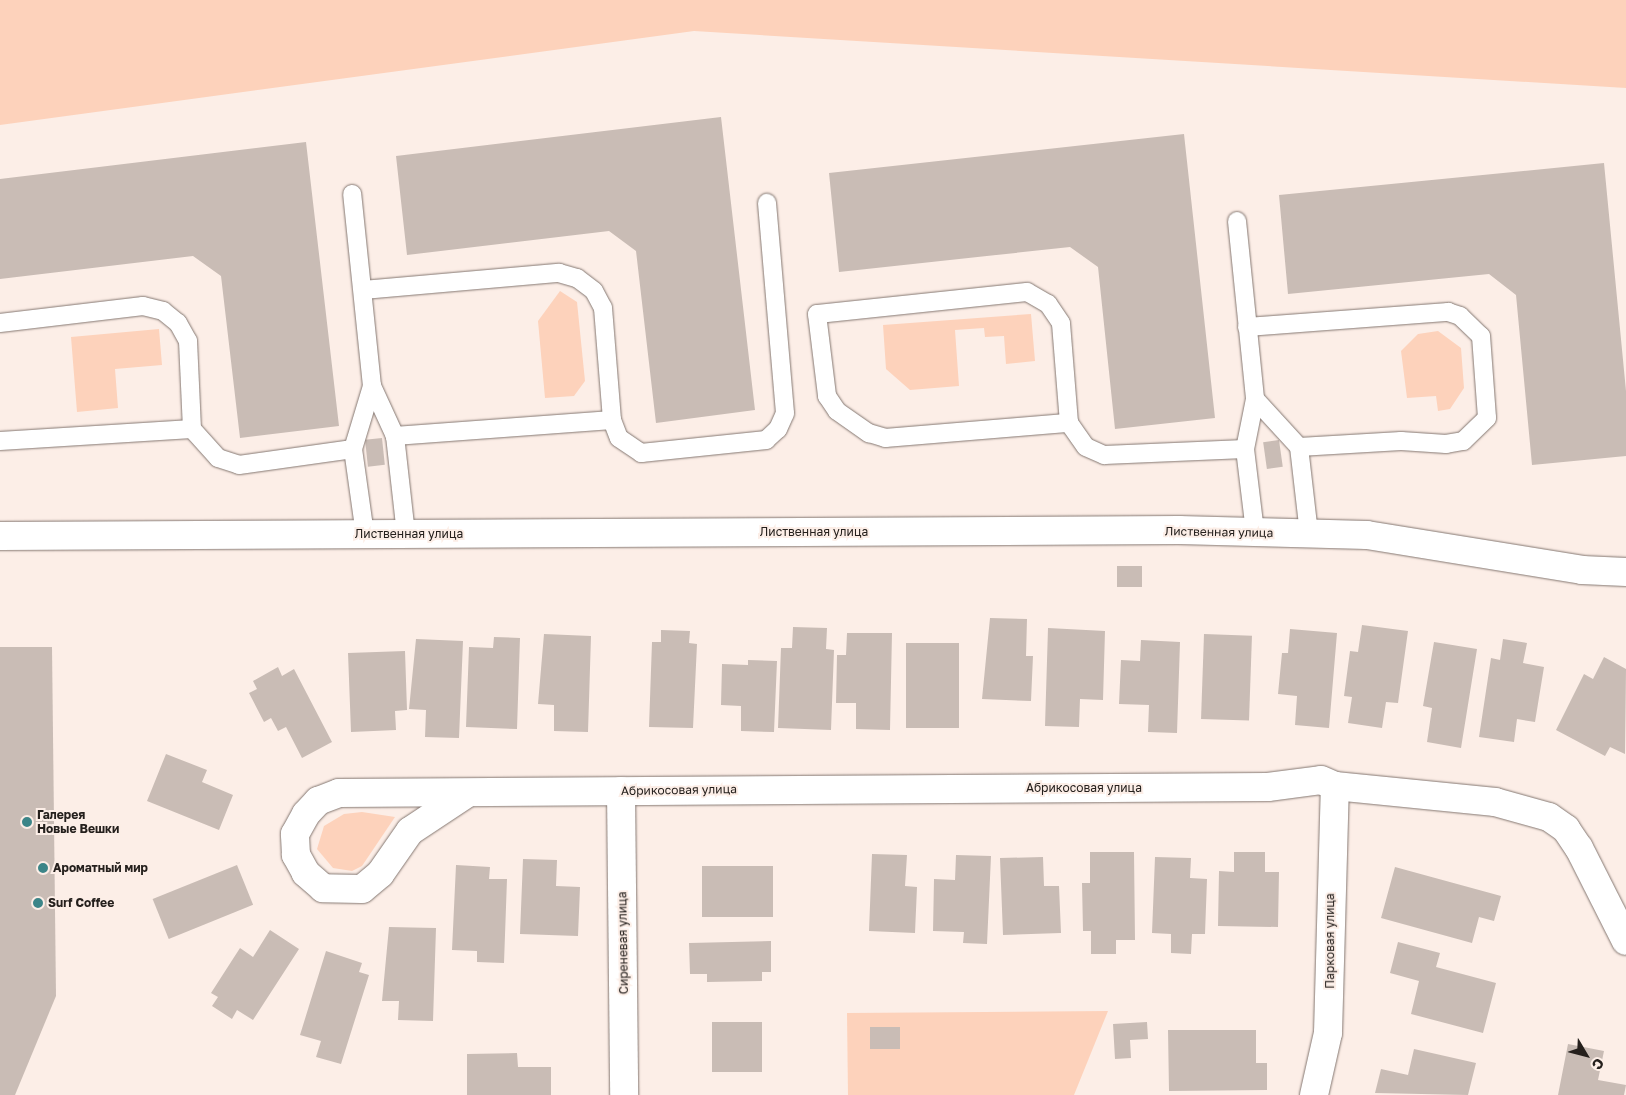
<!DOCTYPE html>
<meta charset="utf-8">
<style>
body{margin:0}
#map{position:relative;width:1626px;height:1095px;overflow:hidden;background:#fceee7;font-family:"Golos Text",sans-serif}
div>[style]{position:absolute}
.green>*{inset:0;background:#fdd2bb}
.building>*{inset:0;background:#c9bcb5;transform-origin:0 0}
.roads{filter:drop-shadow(0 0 1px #847771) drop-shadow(0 0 1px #847771)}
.service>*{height:18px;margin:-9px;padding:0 9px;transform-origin:9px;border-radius:9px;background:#fff}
.minor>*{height:28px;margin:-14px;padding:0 14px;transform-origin:14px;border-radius:14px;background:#fff}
.dots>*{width:14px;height:14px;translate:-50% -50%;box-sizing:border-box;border:2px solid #fceee7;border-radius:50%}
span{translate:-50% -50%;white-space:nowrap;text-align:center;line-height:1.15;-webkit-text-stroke:4px #fceee7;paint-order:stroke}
.street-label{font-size:12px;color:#25201d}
.poi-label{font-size:12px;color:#25201d;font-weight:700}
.left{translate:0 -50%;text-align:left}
.north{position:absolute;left:1561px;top:1030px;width:50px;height:50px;-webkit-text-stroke:4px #fceee7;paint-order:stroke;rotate:127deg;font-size:14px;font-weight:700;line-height:20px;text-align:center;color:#25201d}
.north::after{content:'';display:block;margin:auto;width:18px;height:22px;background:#25201d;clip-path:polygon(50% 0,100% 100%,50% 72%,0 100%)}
</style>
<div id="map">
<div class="green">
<i style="clip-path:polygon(0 0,1626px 0,1626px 88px,694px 31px,0 125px)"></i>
<i style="clip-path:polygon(560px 291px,577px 302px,585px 381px,574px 396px,545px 398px,538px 321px)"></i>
<i style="clip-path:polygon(1031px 314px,1035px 361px,1006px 364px,1004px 336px,985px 337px,984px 328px,955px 330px,959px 386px,910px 390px,886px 369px,883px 325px)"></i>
<i style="clip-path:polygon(159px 329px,162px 365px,115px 369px,118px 408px,77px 412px,71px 337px)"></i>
<i style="clip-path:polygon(1438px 331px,1461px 348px,1464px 388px,1450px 409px,1438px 411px,1436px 396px,1407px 398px,1401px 351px,1418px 334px)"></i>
<i style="clip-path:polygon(362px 812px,395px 817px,362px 866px,352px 871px,333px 868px,317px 849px,324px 826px,344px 814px)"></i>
<i style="clip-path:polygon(1108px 1011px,1074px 1095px,848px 1095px,847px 1013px)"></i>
</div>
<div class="building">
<i style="clip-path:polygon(721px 117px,755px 410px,656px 423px,636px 251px,609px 231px,407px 255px,396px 156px)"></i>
<i style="clip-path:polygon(1184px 134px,1215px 418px,1115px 429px,1098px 267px,1070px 247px,839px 272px,829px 173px)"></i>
<i style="clip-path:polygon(306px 142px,339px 426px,240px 438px,221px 276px,193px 256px,0 279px,0 179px)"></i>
<i style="clip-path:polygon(1604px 163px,1626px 391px,1626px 456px,1532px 465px,1516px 295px,1489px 274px,1288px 294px,1279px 195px)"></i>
<i style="left:382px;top:438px;width:27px;height:17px;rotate:84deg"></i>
<i style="left:1279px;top:440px;width:27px;height:16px;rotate:82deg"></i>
<i style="left:1142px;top:566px;width:21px;height:25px;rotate:90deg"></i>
<i style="clip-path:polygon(990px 618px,1027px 619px,1026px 656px,1033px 656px,1031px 701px,982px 699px)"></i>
<i style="clip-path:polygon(1362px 625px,1408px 631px,1398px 703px,1386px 702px,1382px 728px,1348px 723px,1352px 697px,1344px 696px,1350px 651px,1358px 652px)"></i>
<i style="clip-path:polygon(793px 627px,827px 628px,826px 649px,834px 650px,831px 730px,778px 728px,781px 648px,792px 648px)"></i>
<i style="clip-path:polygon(1048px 628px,1105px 631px,1103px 700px,1080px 699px,1079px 727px,1045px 726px)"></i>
<i style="clip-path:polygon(1290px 629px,1337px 633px,1329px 728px,1295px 725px,1297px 696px,1278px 694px,1282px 653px,1288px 653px)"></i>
<i style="clip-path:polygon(661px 630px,690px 631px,689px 643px,697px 644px,693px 728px,649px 727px,652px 642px,661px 642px)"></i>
<i style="clip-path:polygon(847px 633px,892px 633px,890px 730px,856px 729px,856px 703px,836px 703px,837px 655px,846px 655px)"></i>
<i style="clip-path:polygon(544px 634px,591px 636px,588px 732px,554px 731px,554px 705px,538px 704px)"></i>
<i style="left:1204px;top:634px;width:48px;height:85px;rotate:2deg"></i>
<i style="clip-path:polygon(494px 637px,520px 638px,517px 729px,466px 727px,469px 647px,493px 648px)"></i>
<i style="clip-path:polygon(416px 639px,463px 641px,459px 738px,425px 737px,426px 710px,409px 709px)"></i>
<i style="clip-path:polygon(1503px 639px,1527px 643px,1523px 663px,1544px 667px,1535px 722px,1517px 719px,1514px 742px,1479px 737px,1491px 658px,1500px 660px)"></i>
<i style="clip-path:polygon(1141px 640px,1180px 642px,1177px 733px,1148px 732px,1149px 705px,1119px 704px,1121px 660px,1140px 661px)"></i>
<i style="clip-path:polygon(1434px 642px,1477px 649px,1461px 748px,1427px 742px,1432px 708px,1423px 706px)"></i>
<i style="left:906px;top:643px;width:53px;height:85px"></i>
<i style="clip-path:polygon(0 647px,52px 647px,56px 996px,15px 1095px,0 1095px)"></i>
<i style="clip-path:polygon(405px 651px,407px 710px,395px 711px,396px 730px,351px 732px,348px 653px)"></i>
<i style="clip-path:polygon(1604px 657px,1626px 669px,1625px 754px,1610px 747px,1605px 756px,1556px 730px,1584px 674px,1593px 679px)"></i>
<i style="clip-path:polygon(748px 660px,777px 661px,774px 732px,741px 731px,741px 706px,721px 705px,722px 664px,748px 665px)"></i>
<i style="clip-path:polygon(278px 667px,282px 676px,294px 669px,332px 742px,302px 758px,286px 727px,278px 731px,271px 718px,264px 722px,249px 693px,257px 689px,253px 681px)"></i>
<i style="clip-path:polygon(166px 754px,207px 770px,202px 782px,233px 795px,219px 830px,147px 801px)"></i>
<i style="clip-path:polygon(1090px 852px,1134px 852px,1135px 940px,1116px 940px,1116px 954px,1091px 954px,1091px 931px,1083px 931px,1082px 883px,1090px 883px)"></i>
<i style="clip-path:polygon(1234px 852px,1265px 852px,1265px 872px,1279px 872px,1278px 927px,1218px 926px,1219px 871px,1234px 872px)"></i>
<i style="clip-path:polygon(872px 854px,907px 855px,905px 886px,917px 887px,915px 933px,869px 931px)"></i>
<i style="clip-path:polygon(956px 855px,991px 856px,987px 944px,963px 943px,964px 932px,933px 931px,934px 879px,955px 880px)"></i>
<i style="clip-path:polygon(1043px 857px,1044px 886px,1059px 886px,1061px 933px,1003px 935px,1000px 858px)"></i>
<i style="clip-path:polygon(1155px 857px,1191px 858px,1190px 878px,1207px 879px,1205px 934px,1192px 934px,1191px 954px,1171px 953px,1171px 934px,1152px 933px)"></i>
<i style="clip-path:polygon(523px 859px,557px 860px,556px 886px,580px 887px,578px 936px,520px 934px)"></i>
<i style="left:237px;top:865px;width:43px;height:91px;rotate:68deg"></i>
<i style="clip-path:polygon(456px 865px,490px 867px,489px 879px,507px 879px,504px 963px,477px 962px,477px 951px,452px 950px)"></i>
<i style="left:773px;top:866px;width:51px;height:71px;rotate:90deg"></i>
<i style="clip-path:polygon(1395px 867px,1501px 896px,1494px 921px,1479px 917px,1472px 943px,1381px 918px)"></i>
<i style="clip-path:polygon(389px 927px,436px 928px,433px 1021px,398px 1020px,399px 1001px,382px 1001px)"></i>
<i style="clip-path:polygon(270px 930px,299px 949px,253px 1020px,237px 1010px,232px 1019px,212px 1006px,218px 997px,211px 993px,240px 948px,253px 957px)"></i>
<i style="clip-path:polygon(771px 941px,771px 972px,762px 972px,762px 981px,707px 982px,707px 974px,690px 974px,689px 943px)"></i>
<i style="clip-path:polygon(1398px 942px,1440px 953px,1436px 967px,1496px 983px,1483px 1033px,1411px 1014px,1419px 981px,1390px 973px)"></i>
<i style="clip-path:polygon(326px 951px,362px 963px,359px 972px,369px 975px,341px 1064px,316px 1057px,321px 1041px,300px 1035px)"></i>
<i style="left:762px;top:1022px;width:50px;height:50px;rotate:90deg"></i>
<i style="clip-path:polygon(1147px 1022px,1148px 1039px,1130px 1040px,1131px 1058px,1115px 1059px,1113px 1024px)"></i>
<i style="left:870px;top:1027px;width:30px;height:22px"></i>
<i style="clip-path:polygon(1168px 1030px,1256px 1030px,1256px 1063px,1267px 1063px,1267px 1090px,1169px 1091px)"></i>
<i style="clip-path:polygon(1568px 1044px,1604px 1051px,1598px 1080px,1626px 1085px,1624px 1095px,1558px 1095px)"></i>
<i style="clip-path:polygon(1414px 1049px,1476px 1063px,1468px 1095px,1375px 1093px,1381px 1069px,1408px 1075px)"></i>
<i style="clip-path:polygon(517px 1053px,518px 1067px,551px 1067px,551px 1095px,467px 1095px,467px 1054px)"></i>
</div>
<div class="roads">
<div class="service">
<i style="left:1237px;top:221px;width:179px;rotate:84.2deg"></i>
<i style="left:363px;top:290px;width:197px;rotate:-5deg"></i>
<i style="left:559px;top:273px;width:19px;rotate:16deg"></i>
<i style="left:577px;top:278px;width:21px;rotate:37deg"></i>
<i style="left:594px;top:291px;width:19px;rotate:62deg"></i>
<i style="left:603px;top:308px;width:112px;rotate:85.4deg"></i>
<i style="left:612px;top:420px;width:218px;rotate:175.8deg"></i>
<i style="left:0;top:323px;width:144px;rotate:-6.8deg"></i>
<i style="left:143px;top:306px;width:21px;rotate:14deg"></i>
<i style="left:163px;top:311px;width:19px;rotate:39deg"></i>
<i style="left:178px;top:323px;width:21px;rotate:61deg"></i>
<i style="left:188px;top:341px;width:88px;rotate:87.4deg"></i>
<i style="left:1247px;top:327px;width:202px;rotate:-4.3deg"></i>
<i style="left:1448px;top:312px;width:13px;rotate:18deg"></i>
<i style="left:1460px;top:316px;width:29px;rotate:44deg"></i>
<i style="left:1481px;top:336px;width:82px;rotate:85.8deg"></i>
<i style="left:1487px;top:418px;width:33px;rotate:136deg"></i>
<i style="left:1463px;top:441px;width:17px;rotate:170deg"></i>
<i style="left:1446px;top:444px;width:45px;rotate:-176.2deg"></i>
<i style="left:1401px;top:441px;width:102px;rotate:176.6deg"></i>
<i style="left:1299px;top:447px;width:65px;rotate:-132.5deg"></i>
<i style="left:1255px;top:399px;width:51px;rotate:101.3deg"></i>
<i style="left:1245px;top:449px;width:84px;rotate:83.1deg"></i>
<i style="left:372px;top:386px;width:55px;rotate:65.3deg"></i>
<i style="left:395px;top:436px;width:99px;rotate:83.6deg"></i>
<i style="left:612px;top:420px;width:19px;rotate:69deg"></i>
<i style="left:619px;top:438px;width:27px;rotate:34deg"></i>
<i style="left:641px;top:453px;width:126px;rotate:-5.9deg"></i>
<i style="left:766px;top:440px;width:16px;rotate:-43deg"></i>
<i style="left:778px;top:429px;width:17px;rotate:-66deg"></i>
<i style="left:785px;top:413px;width:211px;rotate:-94.9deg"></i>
<i style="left:1069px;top:423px;width:100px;rotate:-94.6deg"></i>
<i style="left:1061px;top:323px;width:23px;rotate:-124deg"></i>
<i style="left:1048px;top:304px;width:24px;rotate:-150deg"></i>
<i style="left:1027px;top:292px;width:211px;rotate:174deg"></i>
<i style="left:817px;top:314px;width:83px;rotate:83deg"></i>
<i style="left:827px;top:396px;width:18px;rotate:56deg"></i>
<i style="left:837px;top:411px;width:39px;rotate:35deg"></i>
<i style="left:869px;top:433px;width:17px;rotate:17deg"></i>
<i style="left:885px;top:438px;width:185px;rotate:-4.7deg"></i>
<i style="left:1069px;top:423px;width:29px;rotate:55deg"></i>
<i style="left:1086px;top:447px;width:20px;rotate:24deg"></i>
<i style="left:1104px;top:455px;width:141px;rotate:-2.4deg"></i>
<i style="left:0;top:441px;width:192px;rotate:-3.6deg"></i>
<i style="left:192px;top:429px;width:39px;rotate:48deg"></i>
<i style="left:218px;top:458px;width:22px;rotate:18deg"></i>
<i style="left:239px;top:465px;width:115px;rotate:-8deg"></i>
<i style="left:353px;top:449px;width:66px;rotate:-73.2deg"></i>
<i style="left:372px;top:386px;width:193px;rotate:-95.9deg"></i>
<i style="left:1299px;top:447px;width:88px;rotate:83.4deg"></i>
<i style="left:353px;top:449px;width:86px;rotate:82deg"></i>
</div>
<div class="minor">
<i style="left:0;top:536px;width:1179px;rotate:-0.29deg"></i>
<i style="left:1179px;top:530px;width:188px;rotate:1.5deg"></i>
<i style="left:1367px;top:535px;width:218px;rotate:9.2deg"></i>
<i style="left:1582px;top:570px;width:44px;rotate:2.6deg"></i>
<i style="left:621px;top:791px;width:304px;rotate:89.4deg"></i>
<i style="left:466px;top:794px;width:67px;rotate:146.5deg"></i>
<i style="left:410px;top:831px;width:52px;rotate:124.9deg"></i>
<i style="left:380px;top:874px;width:23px;rotate:140deg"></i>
<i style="left:362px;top:889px;width:39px;rotate:-179deg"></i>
<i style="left:323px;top:888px;width:23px;rotate:-139deg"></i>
<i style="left:306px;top:873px;width:21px;rotate:-119deg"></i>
<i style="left:296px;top:855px;width:21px;rotate:-93deg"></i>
<i style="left:295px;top:834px;width:23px;rotate:-61deg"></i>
<i style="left:306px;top:814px;width:18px;rotate:-47deg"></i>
<i style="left:318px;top:801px;width:22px;rotate:-21deg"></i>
<i style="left:339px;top:793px;width:929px;rotate:-0.37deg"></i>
<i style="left:1268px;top:787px;width:53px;rotate:-7.5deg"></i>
<i style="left:1321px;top:780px;width:15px;rotate:23deg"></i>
<i style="left:1335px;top:786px;width:161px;rotate:5.7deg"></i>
<i style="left:1495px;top:802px;width:56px;rotate:15.5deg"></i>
<i style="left:1549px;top:817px;width:21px;rotate:35deg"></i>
<i style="left:1566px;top:829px;width:23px;rotate:56deg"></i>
<i style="left:1579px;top:848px;width:104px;rotate:63.2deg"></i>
<i style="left:1314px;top:1095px;width:64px;rotate:-77.3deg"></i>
<i style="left:1328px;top:1033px;width:247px;rotate:-88.4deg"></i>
</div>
</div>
<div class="dots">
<i style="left:27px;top:822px;background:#3c8588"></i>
<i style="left:43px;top:868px;background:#3c8588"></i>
<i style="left:38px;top:903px;background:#3c8588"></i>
</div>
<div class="street-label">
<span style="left:814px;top:532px">Лиственная улица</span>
<span style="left:1219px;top:532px;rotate:1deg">Лиственная улица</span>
<span style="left:409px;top:534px">Лиственная улица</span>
<span style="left:1084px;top:788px">Абрикосовая улица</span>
<span style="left:679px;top:790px;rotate:-1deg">Абрикосовая улица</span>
<span style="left:1330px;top:941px;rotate:-90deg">Парковая улица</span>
<span style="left:623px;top:943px;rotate:-91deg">Сиреневая улица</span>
</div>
<div class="poi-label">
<span class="left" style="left:37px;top:822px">Галерея<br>Новые Вешки</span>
<span class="left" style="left:53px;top:868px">Ароматный мир</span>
<span class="left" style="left:48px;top:903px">Surf Coffee</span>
</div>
<div class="north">С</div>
</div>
